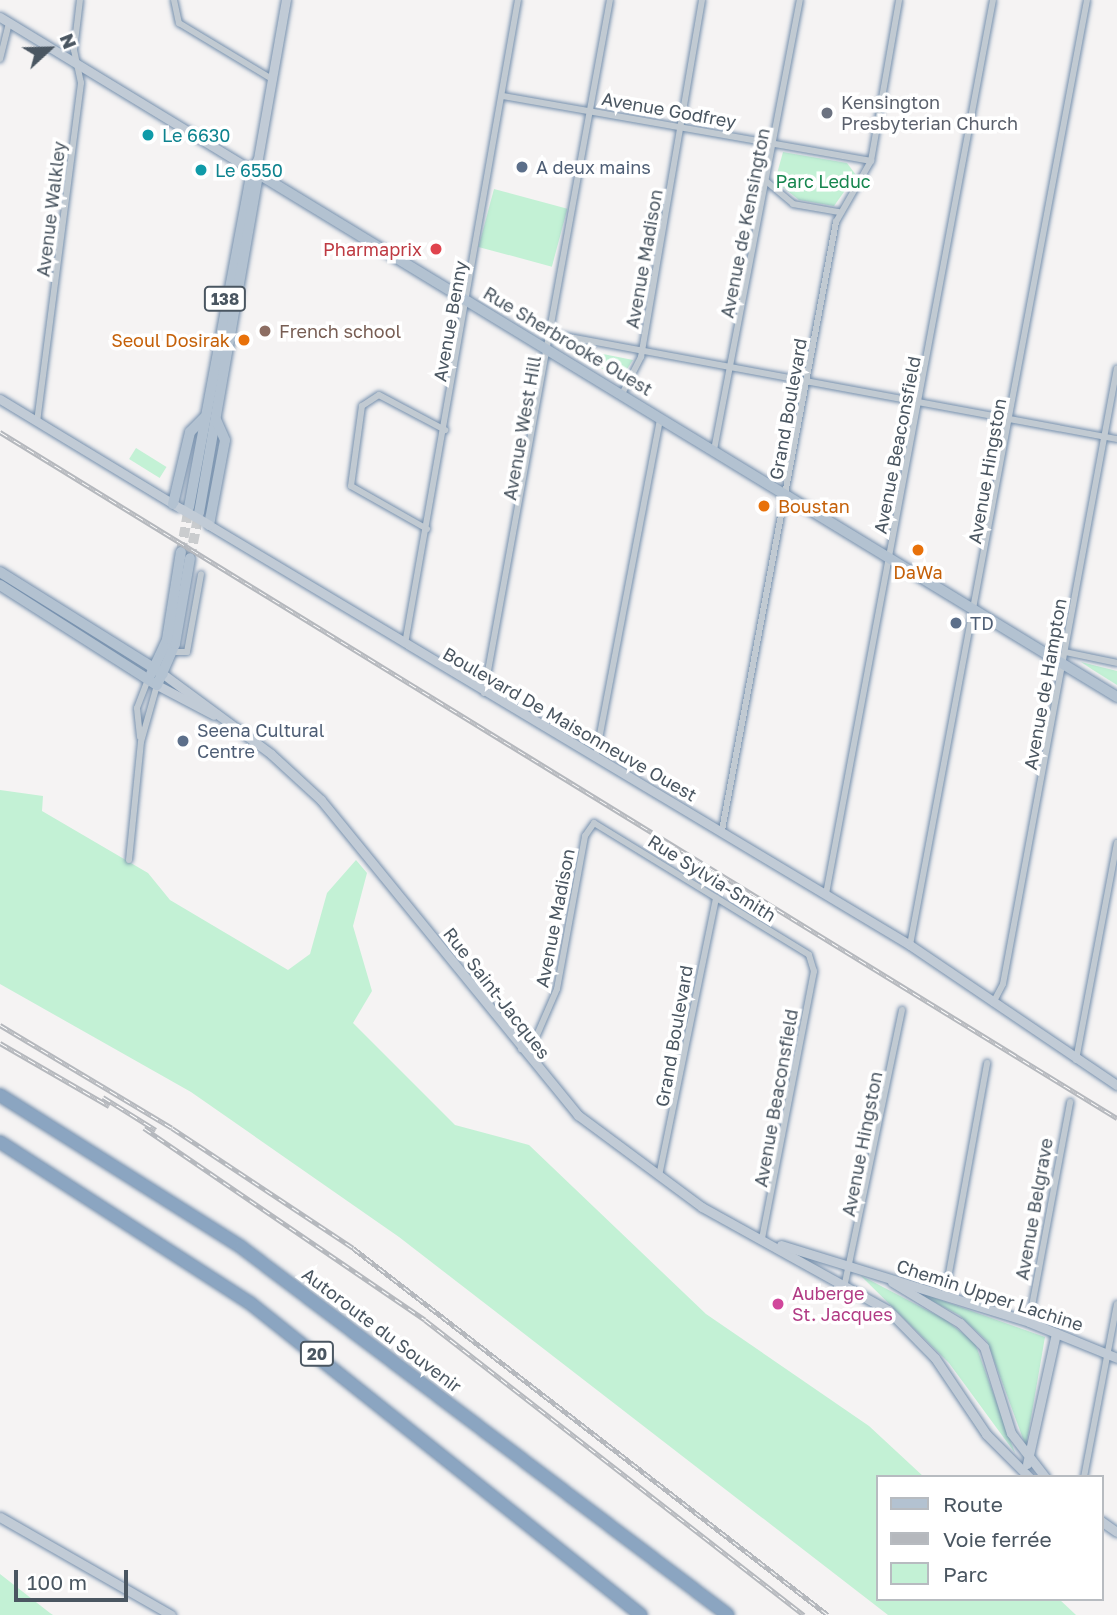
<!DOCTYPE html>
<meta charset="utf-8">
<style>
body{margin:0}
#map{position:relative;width:1117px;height:1615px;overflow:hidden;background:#f5f3f3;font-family:"Golos Text",sans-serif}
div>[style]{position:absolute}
.green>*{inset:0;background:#c3f1d5;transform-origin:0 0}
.primary-tunnel>*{height:10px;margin-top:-5px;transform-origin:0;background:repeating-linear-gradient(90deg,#caccce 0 10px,transparent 0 15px)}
.roads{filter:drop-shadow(0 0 2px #7690ad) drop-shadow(0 0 2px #7690ad)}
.street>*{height:6px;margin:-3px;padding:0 3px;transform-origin:3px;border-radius:3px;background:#c1cad2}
.secondary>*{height:9px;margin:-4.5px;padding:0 4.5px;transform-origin:4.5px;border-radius:4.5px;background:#c1cbd6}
.primary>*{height:10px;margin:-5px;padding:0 5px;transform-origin:5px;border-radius:5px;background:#b3c2d1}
.highway>*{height:12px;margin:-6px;padding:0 6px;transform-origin:6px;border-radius:6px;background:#8ba5c1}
.rail>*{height:5px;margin-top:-2.5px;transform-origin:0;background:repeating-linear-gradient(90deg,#fff 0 8px,#b5b8bd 0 16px);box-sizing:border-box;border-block:2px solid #b5b8bd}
.secondary-bridge>*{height:9px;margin:-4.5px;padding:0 4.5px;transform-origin:4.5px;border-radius:4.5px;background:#c1cbd6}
.dots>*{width:19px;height:19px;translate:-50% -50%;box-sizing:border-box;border:4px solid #fff;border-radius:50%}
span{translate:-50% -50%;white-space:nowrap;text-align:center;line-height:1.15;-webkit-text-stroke:7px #fff;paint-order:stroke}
.shield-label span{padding:2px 5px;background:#fff;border:2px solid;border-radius:5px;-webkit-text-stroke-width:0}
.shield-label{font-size:16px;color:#4a5661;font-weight:700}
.worship-label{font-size:18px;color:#5b616d}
.left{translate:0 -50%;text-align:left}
.street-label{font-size:18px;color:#4a5661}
.culture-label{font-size:18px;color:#0d838f}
.service-label{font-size:18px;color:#4e5e75}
.park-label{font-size:18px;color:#17864f}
.health-label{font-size:18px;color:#be3a42}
.right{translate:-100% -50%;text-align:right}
.education-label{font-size:18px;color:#785e54}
.food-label{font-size:18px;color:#c56008}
.hotel-label{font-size:18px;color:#b23c85}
.legend{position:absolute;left:876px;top:1475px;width:228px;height:126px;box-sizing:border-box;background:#fff;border:2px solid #b7bbc0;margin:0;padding:9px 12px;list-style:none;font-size:21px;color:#4a5661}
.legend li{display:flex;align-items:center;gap:14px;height:35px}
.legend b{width:35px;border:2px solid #b7bbc0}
.north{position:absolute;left:14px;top:14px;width:70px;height:70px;-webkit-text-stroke:5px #fff;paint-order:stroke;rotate:68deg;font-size:19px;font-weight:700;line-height:28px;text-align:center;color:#4a5661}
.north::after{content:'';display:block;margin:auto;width:24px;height:32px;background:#4a5661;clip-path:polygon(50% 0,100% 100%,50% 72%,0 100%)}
.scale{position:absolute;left:14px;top:1570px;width:114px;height:32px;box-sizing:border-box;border:4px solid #4a5661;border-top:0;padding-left:9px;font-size:21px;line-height:24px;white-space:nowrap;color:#4a5661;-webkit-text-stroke:5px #fff;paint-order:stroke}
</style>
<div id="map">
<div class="green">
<i style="clip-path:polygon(783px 152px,847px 163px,856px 175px,834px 206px,799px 200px,775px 181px)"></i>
<i style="left:494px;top:189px;width:76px;height:60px;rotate:15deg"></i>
<i style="clip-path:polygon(571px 349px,583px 350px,633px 360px,620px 380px)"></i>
<i style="left:136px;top:448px;width:36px;height:13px;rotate:32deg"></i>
<i style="clip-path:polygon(1081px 662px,1117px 671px,1117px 685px,1093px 670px)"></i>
<i style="clip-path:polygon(0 790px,43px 796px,42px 811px,148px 873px,170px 900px,288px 970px,310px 954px,327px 893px,356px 860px,367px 873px,353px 926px,372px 991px,353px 1023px,455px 1125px,529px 1145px,706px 1314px,869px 1426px,924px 1477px,877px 1477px,877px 1599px,1059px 1599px,1076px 1615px,888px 1615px,399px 1237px,191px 1092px,0 984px)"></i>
<i style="clip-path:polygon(860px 1275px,946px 1320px,975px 1343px,1015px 1453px,949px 1363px)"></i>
<i style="clip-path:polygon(907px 1288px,1045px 1337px,1026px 1447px,987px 1341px,959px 1315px)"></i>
<i style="clip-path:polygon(0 1574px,50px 1613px,53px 1615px,0 1615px)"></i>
</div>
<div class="primary-tunnel">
<i style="left:181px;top:552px;width:46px;rotate:-79.9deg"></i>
<i style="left:190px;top:558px;width:46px;rotate:-78.7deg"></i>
</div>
<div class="roads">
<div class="street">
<i style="left:174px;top:0;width:24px;rotate:78deg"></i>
<i style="left:179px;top:23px;width:109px;rotate:31.1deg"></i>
<i style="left:0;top:59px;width:37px;rotate:-76deg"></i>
<i style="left:503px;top:96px;width:374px;rotate:10deg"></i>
<i style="left:766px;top:181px;width:35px;rotate:40deg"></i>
<i style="left:793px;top:204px;width:47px;rotate:9.9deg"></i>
<i style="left:553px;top:334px;width:574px;rotate:10.55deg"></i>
<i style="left:622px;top:394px;width:42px;rotate:-62.8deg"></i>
<i style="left:641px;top:357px;width:362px;rotate:-80.3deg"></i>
<i style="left:37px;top:422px;width:342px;rotate:-82.6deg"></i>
<i style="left:81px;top:83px;width:34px;rotate:-102deg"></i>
<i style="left:74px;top:50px;width:50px;rotate:-83.2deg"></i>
<i style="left:714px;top:450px;width:458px;rotate:-79.2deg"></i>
<i style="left:427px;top:529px;width:87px;rotate:-150.5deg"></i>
<i style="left:351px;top:486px;width:81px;rotate:-82.2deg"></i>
<i style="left:362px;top:406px;width:20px;rotate:-33deg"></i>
<i style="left:379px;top:395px;width:75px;rotate:27.9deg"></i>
<i style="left:405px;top:644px;width:654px;rotate:-80.05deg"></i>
<i style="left:173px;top:652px;width:14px"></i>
<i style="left:187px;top:652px;width:79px;rotate:-79.8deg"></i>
<i style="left:1065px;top:652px;width:53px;rotate:11.9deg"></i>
<i style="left:484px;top:693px;width:704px;rotate:-79.7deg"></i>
<i style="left:140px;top:737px;width:29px;rotate:-96deg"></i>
<i style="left:137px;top:708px;width:31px;rotate:-69deg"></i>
<i style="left:596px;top:755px;width:343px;rotate:-79.2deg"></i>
<i style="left:722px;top:830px;width:619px;rotate:-79.38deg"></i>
<i style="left:836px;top:222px;width:70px;rotate:-60.2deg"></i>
<i style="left:871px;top:161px;width:163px;rotate:-80.1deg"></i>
<i style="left:129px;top:860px;width:119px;rotate:-84.2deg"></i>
<i style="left:141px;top:742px;width:59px;rotate:-74.3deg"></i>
<i style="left:826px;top:894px;width:909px;rotate:-79.42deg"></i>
<i style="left:910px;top:945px;width:961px;rotate:-79.39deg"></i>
<i style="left:993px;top:1003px;width:21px;rotate:-62deg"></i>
<i style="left:1003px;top:984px;width:626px;rotate:-79.52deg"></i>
<i style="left:521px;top:1049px;width:21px;rotate:-41deg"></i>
<i style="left:537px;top:1035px;width:50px;rotate:-66.5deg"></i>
<i style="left:557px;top:989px;width:156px;rotate:-79.6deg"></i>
<i style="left:585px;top:836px;width:16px;rotate:-55deg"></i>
<i style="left:594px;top:823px;width:252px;rotate:31.5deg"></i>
<i style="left:809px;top:955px;width:17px;rotate:73deg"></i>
<i style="left:814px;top:971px;width:272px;rotate:101deg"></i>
<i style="left:1076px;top:1060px;width:221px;rotate:-79.3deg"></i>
<i style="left:659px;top:1176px;width:284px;rotate:-78.4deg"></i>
<i style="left:845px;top:1283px;width:279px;rotate:-78.2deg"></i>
<i style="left:945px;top:1295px;width:236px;rotate:-79.7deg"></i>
<i style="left:1029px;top:1322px;width:224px;rotate:-79.4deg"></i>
<i style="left:1084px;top:1477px;width:176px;rotate:-79.2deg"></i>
</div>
<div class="secondary">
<i style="left:0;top:17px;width:295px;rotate:31.3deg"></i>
<i style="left:252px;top:170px;width:11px;rotate:-63deg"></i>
<i style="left:257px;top:164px;width:167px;rotate:-80deg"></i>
<i style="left:0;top:399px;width:208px;rotate:31.2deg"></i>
<i style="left:209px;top:525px;width:817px;rotate:30.93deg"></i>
<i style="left:910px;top:945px;width:250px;rotate:34.1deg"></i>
<i style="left:163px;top:674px;width:134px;rotate:36.5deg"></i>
<i style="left:271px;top:754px;width:68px;rotate:42.6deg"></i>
<i style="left:321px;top:800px;width:407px;rotate:50.8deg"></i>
<i style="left:578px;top:1115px;width:154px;rotate:36.6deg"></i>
<i style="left:702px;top:1207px;width:213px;rotate:29deg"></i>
<i style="left:888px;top:1310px;width:67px;rotate:45.6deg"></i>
<i style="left:935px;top:1358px;width:92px;rotate:56.1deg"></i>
<i style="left:986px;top:1434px;width:61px;rotate:45deg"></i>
<i style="left:157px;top:685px;width:64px;rotate:27.8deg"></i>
<i style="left:781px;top:1245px;width:260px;rotate:17.2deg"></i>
<i style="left:1029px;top:1322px;width:95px;rotate:22.2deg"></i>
<i style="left:892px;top:1282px;width:79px;rotate:31.1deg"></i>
<i style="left:960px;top:1323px;width:34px;rotate:45deg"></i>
<i style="left:984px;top:1347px;width:90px;rotate:72.6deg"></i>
<i style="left:1011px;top:1433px;width:56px;rotate:52.3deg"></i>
<i style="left:1027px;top:1464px;width:134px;rotate:-77.5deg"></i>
<i style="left:0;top:1517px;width:197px;rotate:29.8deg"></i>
<i style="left:1101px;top:1521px;width:19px;rotate:35deg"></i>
</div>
<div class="primary">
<i style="left:173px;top:504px;width:74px;rotate:-76.7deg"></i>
<i style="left:190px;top:432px;width:20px;rotate:-45deg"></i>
<i style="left:189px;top:507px;width:343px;rotate:-79.4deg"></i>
<i style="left:252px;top:170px;width:1013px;rotate:31.35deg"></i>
<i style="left:199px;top:513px;width:344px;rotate:-80.1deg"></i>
<i style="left:209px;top:525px;width:86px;rotate:-79.3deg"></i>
<i style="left:225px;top:440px;width:22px;rotate:-114deg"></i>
<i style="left:0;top:572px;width:192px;rotate:32deg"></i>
<i style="left:0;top:585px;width:186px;rotate:32.5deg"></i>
<i style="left:157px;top:685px;width:45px;rotate:-66.3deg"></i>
<i style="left:175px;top:644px;width:87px;rotate:-80.1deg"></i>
<i style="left:151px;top:674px;width:38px;rotate:-65deg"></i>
<i style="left:167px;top:639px;width:88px;rotate:-80.9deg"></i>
</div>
<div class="highway">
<i style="left:0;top:1095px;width:285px;rotate:32.2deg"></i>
<i style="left:241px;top:1247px;width:610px;rotate:37.08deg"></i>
<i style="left:0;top:1142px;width:297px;rotate:32.8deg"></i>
<i style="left:250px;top:1303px;width:500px;rotate:38.59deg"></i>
</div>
</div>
<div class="rail">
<i style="left:0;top:432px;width:1311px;rotate:31.56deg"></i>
<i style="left:0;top:1025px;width:200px;rotate:30.9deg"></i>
<i style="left:172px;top:1128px;width:217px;rotate:33.5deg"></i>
<i style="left:353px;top:1248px;width:600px;rotate:37.69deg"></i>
<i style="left:0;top:1043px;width:126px;rotate:30deg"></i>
<i style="left:103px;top:1097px;width:62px;rotate:31.9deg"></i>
<i style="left:144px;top:1128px;width:340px;rotate:34.3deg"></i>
<i style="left:425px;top:1320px;width:480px;rotate:37.9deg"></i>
</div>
<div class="secondary-bridge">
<i style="left:180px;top:508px;width:34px;rotate:30deg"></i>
</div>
<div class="dots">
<i style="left:827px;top:113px;background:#6b7280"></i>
<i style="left:148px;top:135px;background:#0f9aa8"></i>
<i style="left:522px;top:167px;background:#5c6f8a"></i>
<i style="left:201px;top:170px;background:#0f9aa8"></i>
<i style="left:436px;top:249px;background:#e0444e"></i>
<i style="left:265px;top:331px;background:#8d6e63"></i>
<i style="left:244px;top:340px;background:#e8710a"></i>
<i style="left:764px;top:506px;background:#e8710a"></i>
<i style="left:918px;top:550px;background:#e8710a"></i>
<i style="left:956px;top:623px;background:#5c6f8a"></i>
<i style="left:183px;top:741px;background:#5c6f8a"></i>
<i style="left:778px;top:1304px;background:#d1479c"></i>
</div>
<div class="shield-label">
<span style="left:225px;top:299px">138</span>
<span style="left:317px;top:1354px">20</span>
</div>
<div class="worship-label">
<span class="left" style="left:841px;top:113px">Kensington<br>Presbyterian Church</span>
</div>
<div class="street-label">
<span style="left:669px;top:110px;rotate:10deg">Avenue Godfrey</span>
<span style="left:51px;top:209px;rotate:-83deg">Avenue Walkley</span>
<span style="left:745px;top:223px;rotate:-79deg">Avenue de Kensington</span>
<span style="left:644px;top:259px;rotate:-80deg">Avenue Madison</span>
<span style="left:450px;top:321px;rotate:-80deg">Avenue Benny</span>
<span style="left:568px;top:341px;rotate:31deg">Rue Sherbrooke Ouest</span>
<span style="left:788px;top:409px;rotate:-80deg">Grand Boulevard</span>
<span style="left:522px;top:428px;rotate:-80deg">Avenue West Hill</span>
<span style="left:897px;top:445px;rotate:-79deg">Avenue Beaconsfield</span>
<span style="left:987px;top:471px;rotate:-80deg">Avenue Hingston</span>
<span style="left:1045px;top:684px;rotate:-80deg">Avenue de Hampton</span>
<span style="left:570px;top:724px;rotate:30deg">Boulevard De Maisonneuve Ouest</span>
<span style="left:712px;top:878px;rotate:32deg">Rue Sylvia-Smith</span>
<span style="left:555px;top:918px;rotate:-79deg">Avenue Madison</span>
<span style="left:497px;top:993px;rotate:52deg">Rue Saint-Jacques</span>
<span style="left:674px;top:1036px;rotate:-80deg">Grand Boulevard</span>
<span style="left:776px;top:1098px;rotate:-80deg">Avenue Beaconsfield</span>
<span style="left:862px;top:1144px;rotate:-79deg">Avenue Hingston</span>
<span style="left:1034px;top:1209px;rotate:-80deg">Avenue Belgrave</span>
<span style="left:990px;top:1295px;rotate:18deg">Chemin Upper Lachine</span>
<span style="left:382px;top:1330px;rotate:37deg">Autoroute du Souvenir</span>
</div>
<div class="culture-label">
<span class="left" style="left:162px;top:135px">Le 6630</span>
<span class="left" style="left:215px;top:170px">Le 6550</span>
</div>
<div class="service-label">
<span class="left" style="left:536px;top:167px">A deux mains</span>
<span class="left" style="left:970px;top:623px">TD</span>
<span class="left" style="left:197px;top:741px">Seena Cultural<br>Centre</span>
</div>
<div class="park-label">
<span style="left:823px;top:181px">Parc Leduc</span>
</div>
<div class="health-label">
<span class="right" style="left:422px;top:249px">Pharmaprix</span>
</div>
<div class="education-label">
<span class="left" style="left:279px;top:331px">French school</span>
</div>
<div class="food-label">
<span class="right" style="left:230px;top:340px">Seoul Dosirak</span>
<span class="left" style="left:778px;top:506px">Boustan</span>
<span style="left:918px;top:572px">DaWa</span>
</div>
<div class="hotel-label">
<span class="left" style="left:792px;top:1304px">Auberge<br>St. Jacques</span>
</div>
<ul class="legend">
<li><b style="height:9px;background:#b3c2d1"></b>Route</li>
<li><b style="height:9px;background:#b5b8bd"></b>Voie ferrée</li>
<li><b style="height:19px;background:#c3f1d5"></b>Parc</li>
</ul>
<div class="north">N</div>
<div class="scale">100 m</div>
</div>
